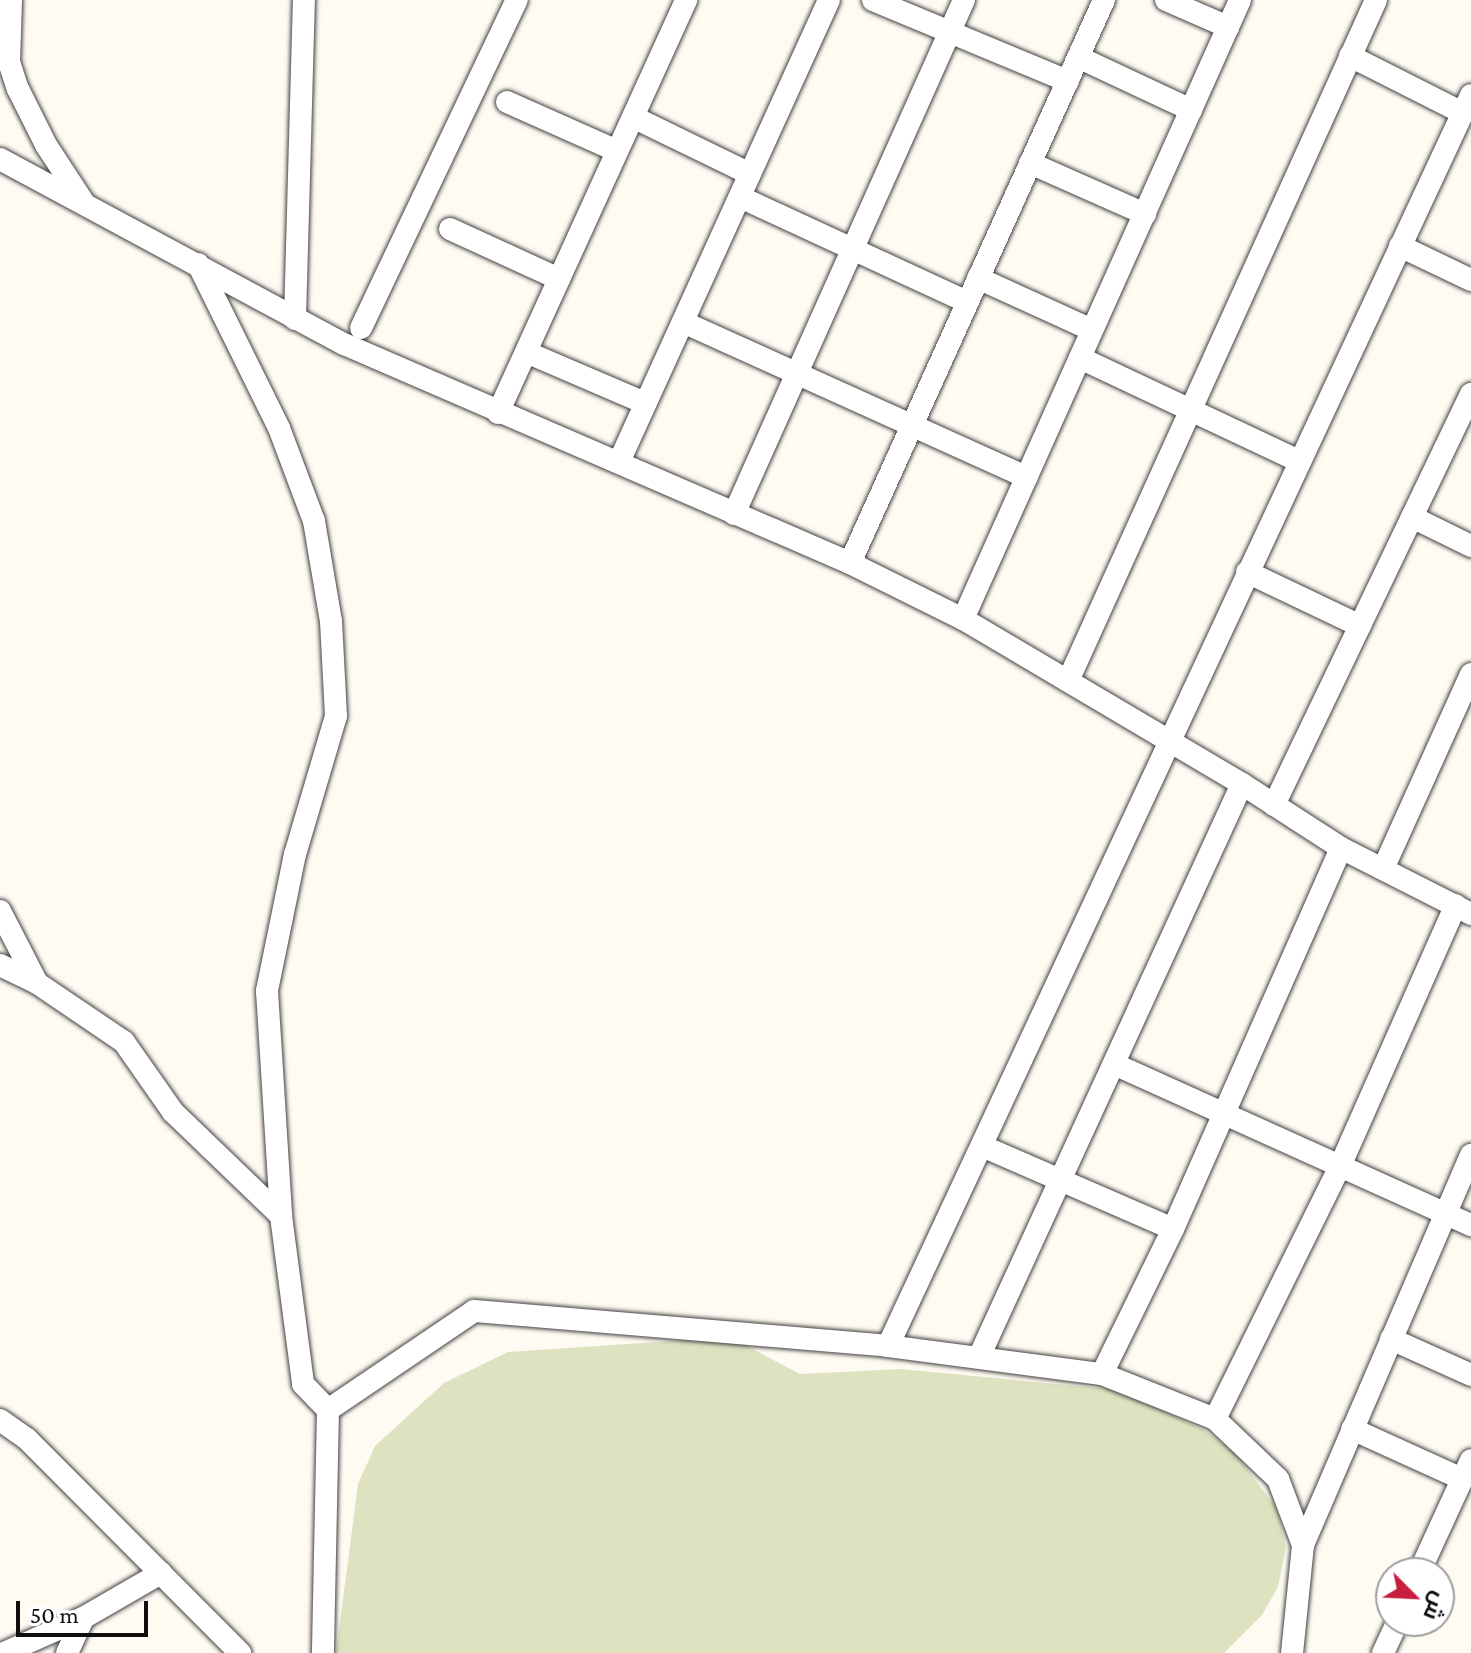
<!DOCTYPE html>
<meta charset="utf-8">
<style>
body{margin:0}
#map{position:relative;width:1471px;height:1653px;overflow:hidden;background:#fffaf2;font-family:"Crimson Pro",Cairo,serif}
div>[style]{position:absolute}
.cemetery>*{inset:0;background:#dde3c0}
.roads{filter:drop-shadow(0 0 2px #424242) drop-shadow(0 0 2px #424242)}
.minor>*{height:22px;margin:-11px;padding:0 11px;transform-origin:11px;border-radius:11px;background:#fff}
span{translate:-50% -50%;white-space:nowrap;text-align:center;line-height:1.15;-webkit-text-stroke:8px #fff;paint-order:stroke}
.north{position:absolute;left:1375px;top:1557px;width:80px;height:80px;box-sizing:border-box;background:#fff;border:2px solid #9f9f9f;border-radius:50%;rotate:114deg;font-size:22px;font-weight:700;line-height:32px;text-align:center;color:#0f0f0f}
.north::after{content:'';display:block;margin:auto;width:28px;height:36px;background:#c81f40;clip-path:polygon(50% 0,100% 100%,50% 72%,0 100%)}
.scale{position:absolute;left:16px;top:1601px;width:132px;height:36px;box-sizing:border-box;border:4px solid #0f0f0f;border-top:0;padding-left:10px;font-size:24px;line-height:28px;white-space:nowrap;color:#0f0f0f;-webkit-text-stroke:6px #fff;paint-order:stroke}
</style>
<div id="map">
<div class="cemetery">
<i style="clip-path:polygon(687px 1340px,743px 1344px,800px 1374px,901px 1369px,1118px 1390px,1204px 1430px,1236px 1454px,1277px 1509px,1286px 1547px,1278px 1587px,1262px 1615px,1224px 1653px,336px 1653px,358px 1484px,375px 1446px,444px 1383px,508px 1352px)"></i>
</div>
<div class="roads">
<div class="minor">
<i style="left:11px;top:0;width:62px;rotate:91.8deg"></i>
<i style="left:9px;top:62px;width:28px;rotate:72deg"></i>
<i style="left:18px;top:89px;width:63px;rotate:63.4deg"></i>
<i style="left:46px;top:145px;width:69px;rotate:56.8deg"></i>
<i style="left:873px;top:0;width:211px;rotate:22.6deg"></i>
<i style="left:1166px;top:0;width:68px;rotate:23.5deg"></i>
<i style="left:1350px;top:56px;width:127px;rotate:26.8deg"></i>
<i style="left:1078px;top:57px;width:125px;rotate:25.1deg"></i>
<i style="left:507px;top:102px;width:120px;rotate:24deg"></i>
<i style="left:633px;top:117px;width:130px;rotate:26deg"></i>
<i style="left:0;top:159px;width:391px;rotate:28.3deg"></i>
<i style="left:344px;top:344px;width:551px;rotate:23.4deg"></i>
<i style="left:850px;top:563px;width:126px;rotate:26.4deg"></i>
<i style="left:963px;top:619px;width:324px;rotate:30.6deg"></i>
<i style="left:1242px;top:784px;width:118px;rotate:32.9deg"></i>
<i style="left:1341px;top:848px;width:146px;rotate:26.9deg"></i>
<i style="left:1030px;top:163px;width:126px;rotate:23.9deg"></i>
<i style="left:740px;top:197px;width:250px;rotate:24.8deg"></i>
<i style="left:450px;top:229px;width:120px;rotate:24.6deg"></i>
<i style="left:1400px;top:246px;width:79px;rotate:25.6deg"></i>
<i style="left:198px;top:264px;width:183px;rotate:63.7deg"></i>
<i style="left:279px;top:428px;width:99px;rotate:69.4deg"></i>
<i style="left:314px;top:521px;width:101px;rotate:80.4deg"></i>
<i style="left:331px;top:621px;width:95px;rotate:87deg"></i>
<i style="left:336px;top:716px;width:144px;rotate:106.5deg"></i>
<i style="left:295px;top:854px;width:140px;rotate:101.6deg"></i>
<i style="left:267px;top:991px;width:225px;rotate:86.4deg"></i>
<i style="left:281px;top:1216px;width:169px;rotate:82.5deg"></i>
<i style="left:303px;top:1384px;width:36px;rotate:46deg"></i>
<i style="left:328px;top:1410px;width:243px;rotate:91.2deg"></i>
<i style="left:978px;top:278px;width:125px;rotate:24.5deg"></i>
<i style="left:295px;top:319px;width:319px;rotate:-88.4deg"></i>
<i style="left:683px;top:322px;width:377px;rotate:24.3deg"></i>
<i style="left:361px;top:328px;width:363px;rotate:-64.6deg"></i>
<i style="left:526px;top:352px;width:129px;rotate:23.2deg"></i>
<i style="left:1080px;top:358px;width:242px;rotate:25.2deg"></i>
<i style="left:498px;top:413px;width:454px;rotate:-65.5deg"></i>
<i style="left:619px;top:462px;width:507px;rotate:-65.56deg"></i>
<i style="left:734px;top:514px;width:563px;rotate:-65.89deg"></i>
<i style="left:1412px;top:517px;width:66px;rotate:26.2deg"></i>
<i style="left:850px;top:563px;width:618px;rotate:-65.72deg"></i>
<i style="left:1247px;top:572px;width:125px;rotate:25.5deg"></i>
<i style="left:963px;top:619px;width:678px;rotate:-65.89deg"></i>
<i style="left:1068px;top:681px;width:747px;rotate:-65.66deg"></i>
<i style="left:1274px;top:805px;width:456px;rotate:-64.4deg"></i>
<i style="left:1383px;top:869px;width:214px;rotate:-65.7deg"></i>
<i style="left:0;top:911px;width:81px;rotate:62.8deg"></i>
<i style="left:0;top:965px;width:41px;rotate:25.9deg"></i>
<i style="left:37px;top:983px;width:105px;rotate:34.1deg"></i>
<i style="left:124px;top:1042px;width:85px;rotate:55deg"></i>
<i style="left:173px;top:1112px;width:150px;rotate:43.9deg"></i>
<i style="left:1114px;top:1064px;width:392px;rotate:24.3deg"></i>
<i style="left:982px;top:1146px;width:208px;rotate:23.5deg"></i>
<i style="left:1391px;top:1339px;width:88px;rotate:24.2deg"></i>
<i style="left:888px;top:1346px;width:1380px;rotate:-65.01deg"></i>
<i style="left:979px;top:1357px;width:630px;rotate:-65.35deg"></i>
<i style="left:1102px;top:1374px;width:161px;rotate:-63.9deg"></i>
<i style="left:1173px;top:1229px;width:416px;rotate:-66.2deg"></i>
<i style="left:328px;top:1410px;width:176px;rotate:-34.1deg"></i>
<i style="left:474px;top:1311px;width:415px;rotate:4.8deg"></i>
<i style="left:888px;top:1346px;width:216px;rotate:7.5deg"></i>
<i style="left:1102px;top:1374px;width:122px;rotate:21.7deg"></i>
<i style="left:1215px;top:1419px;width:87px;rotate:43.6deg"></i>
<i style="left:1278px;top:1479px;width:71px;rotate:69.3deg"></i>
<i style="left:1303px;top:1545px;width:109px;rotate:95.8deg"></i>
<i style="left:1215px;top:1419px;width:284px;rotate:-63.7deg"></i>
<i style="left:1341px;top:1164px;width:283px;rotate:-66.1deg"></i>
<i style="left:0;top:1420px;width:33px;rotate:35deg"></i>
<i style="left:27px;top:1439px;width:302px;rotate:45.1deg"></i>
<i style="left:1352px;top:1429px;width:121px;rotate:24.4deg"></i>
<i style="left:1303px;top:1545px;width:425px;rotate:-66.7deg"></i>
<i style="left:1419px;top:1573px;width:124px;rotate:-65.3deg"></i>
<i style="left:4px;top:1653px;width:86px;rotate:-23.9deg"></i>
<i style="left:83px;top:1618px;width:90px;rotate:-30deg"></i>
<i style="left:67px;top:1653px;width:38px;rotate:-65deg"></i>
<i style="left:1383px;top:1653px;width:35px;rotate:-65deg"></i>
</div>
</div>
<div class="north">ش</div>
<div class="scale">50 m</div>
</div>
